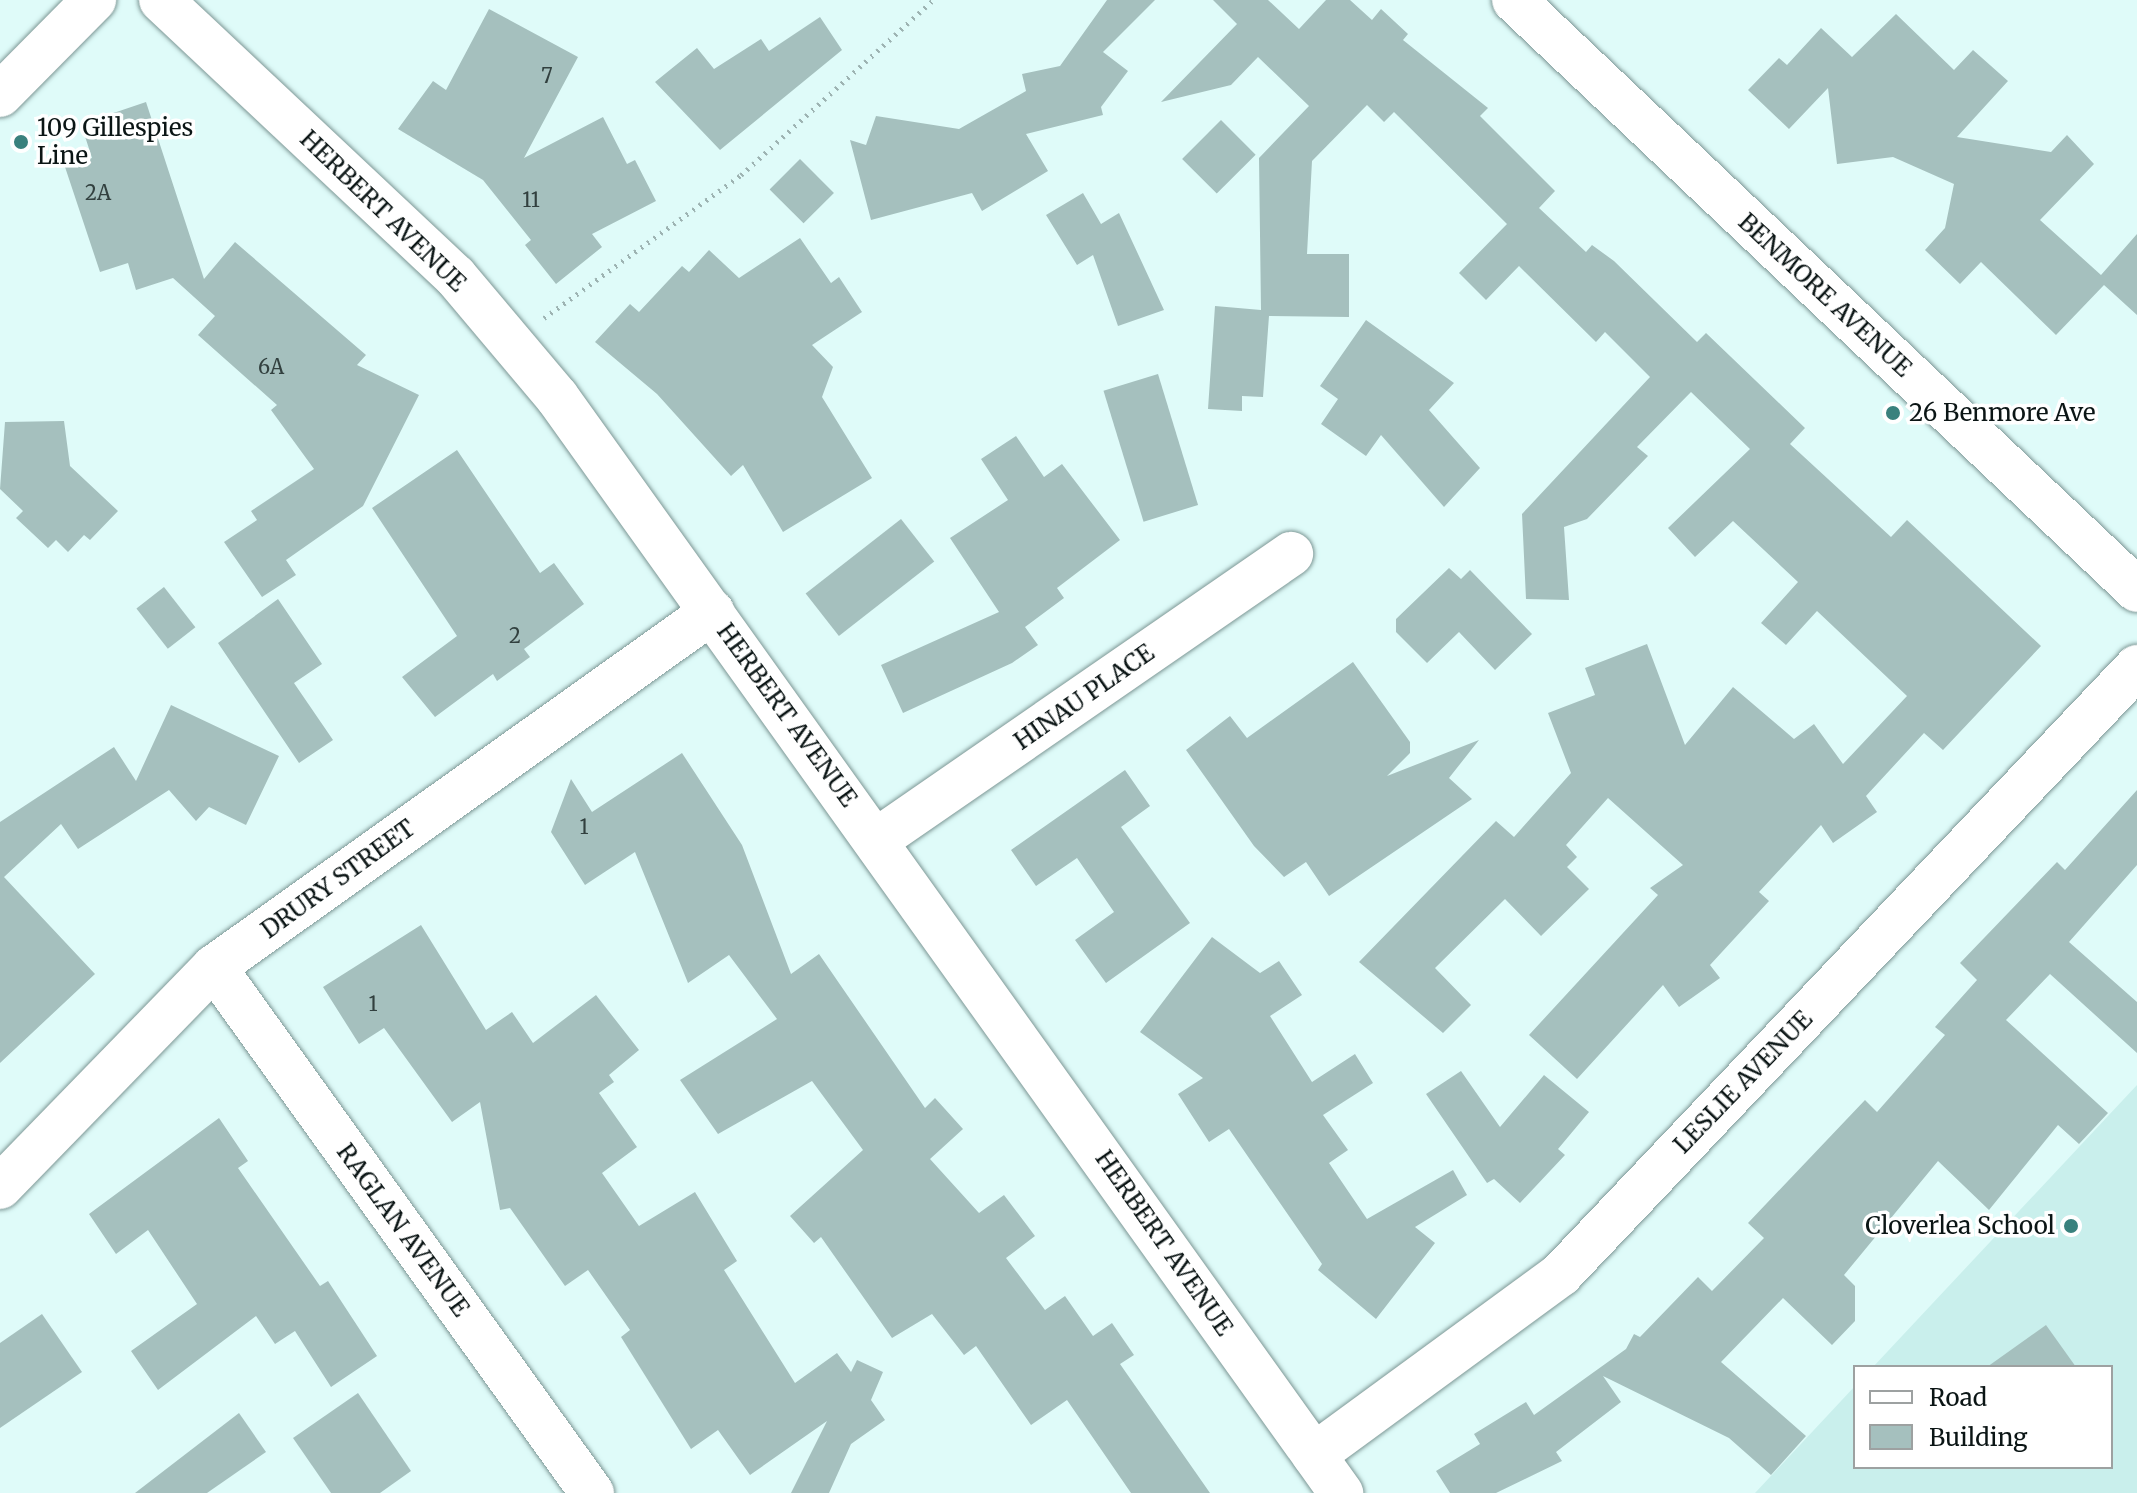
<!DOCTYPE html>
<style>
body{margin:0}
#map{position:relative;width:2137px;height:1493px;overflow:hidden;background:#dffbf9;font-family:Merriweather,serif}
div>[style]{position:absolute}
.built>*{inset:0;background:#c9efec}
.building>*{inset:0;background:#a5c0be;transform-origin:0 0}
.path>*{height:5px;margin-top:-2.5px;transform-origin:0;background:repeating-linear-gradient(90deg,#9db3b2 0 2px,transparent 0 8px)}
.roads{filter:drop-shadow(0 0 2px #7d9795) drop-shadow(0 0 2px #7d9795)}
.minor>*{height:44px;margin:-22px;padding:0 22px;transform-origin:22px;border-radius:22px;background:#fff}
.tertiary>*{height:44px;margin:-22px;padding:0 22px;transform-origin:22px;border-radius:22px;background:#fff}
.dots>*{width:22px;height:22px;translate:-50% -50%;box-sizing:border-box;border:4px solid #fff;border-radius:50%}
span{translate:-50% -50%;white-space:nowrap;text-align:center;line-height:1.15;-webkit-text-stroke:7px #fff;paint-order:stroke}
.number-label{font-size:20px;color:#32403f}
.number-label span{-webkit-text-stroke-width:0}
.poi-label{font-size:24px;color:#0b1515}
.left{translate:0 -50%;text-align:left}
.right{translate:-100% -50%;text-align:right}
.street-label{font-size:24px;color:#0b1515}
.legend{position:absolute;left:1853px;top:1365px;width:260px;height:104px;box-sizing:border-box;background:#fff;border:2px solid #9da1a1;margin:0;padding:10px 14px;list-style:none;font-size:24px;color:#0b1515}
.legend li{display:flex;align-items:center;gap:16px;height:40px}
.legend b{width:40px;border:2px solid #9da1a1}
</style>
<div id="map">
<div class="built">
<i style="clip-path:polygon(2137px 1085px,2137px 1493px,1755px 1493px,1855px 1386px,1855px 1467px,2111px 1467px,2111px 1367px,1873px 1367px)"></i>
</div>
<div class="building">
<i style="clip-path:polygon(1107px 0,1155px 0,1103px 52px,1128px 71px,1101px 107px,1103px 115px,1026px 134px,1048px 171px,982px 211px,972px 193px,871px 220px,850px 140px,866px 145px,876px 116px,959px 129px,1026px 91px,1022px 74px,1060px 66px)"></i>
<i style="clip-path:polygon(1213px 0,1268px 0,1299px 29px,1326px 0,1350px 0,1372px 20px,1381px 9px,1408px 34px,1403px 40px,1488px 108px,1480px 116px,1555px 191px,1539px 208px,1586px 252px,1592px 245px,1614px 261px,1697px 342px,1706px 333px,1805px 428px,1790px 444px,1891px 537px,1907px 520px,2041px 646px,1943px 750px,1924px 733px,1866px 796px,1877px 812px,1833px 843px,1821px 825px,1759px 892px,1769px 901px,1710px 965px,1720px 978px,1679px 1007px,1663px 985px,1577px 1079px,1529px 1035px,1658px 895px,1650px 888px,1683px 865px,1608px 798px,1566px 845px,1577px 857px,1567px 867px,1589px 889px,1541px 936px,1505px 899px,1435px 968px,1471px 1005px,1443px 1033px,1359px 962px,1496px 821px,1514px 837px,1571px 773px,1548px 713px,1595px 695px,1585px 668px,1647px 644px,1685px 745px,1733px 687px,1794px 739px,1814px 724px,1843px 764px,1907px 696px,1817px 611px,1786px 645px,1761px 623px,1798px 582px,1733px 521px,1695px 557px,1668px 528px,1750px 449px,1691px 392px,1637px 447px,1648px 456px,1587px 519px,1564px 527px,1569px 600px,1526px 599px,1522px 514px,1650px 377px,1605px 332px,1596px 342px,1519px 266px,1486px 300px,1459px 273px,1507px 224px,1394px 112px,1384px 122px,1367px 105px,1312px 161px,1307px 254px,1349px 254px,1349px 317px,1269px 316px,1263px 397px,1242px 396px,1242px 411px,1208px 409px,1215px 306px,1261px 310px,1259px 158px,1309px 106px,1258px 57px,1231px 85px,1161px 102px,1237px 24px)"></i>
<i style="clip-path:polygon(489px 9px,578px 57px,524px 158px,603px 117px,627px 164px,635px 160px,656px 201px,592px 234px,602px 247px,556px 284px,525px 245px,531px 240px,483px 180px,398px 129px,433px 81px,446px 90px)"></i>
<i style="clip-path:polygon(1896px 14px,1954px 70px,1973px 50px,2008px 81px,1957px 137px,2051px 152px,2067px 135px,2094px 164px,2040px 220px,2101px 275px,2137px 234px,2137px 315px,2104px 285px,2056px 335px,1981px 262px,1960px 284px,1925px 250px,1945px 228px,1954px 184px,1893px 157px,1837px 164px,1828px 88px,1789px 129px,1748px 90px,1779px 58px,1787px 65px,1821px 28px,1852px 57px)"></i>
<i style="clip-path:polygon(820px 17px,842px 50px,720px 150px,655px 82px,697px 48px,714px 69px,761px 39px,769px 51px)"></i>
<i style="clip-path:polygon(146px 102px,204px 279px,235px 242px,366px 355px,357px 365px,419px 395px,363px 506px,286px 560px,296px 575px,262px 597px,224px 542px,257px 520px,251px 511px,314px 469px,271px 410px,277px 405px,198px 335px,215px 316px,173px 278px,136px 290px,128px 263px,100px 272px,65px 167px,92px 158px,81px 124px)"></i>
<i style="left:1221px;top:120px;width:49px;height:55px;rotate:45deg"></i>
<i style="left:800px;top:159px;width:48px;height:43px;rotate:45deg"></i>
<i style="clip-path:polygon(1083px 193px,1101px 224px,1119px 213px,1164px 310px,1118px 326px,1093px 255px,1077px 265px,1046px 215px)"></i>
<i style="clip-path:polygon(800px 238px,831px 283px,839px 277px,862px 312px,812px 345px,833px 367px,822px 397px,872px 478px,783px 532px,743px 465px,731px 476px,657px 394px,595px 342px,630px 304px,639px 312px,682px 266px,689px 272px,709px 250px,739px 278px)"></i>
<i style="clip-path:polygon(1366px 320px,1454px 383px,1429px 410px,1480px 468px,1444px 507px,1381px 435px,1366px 456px,1321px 424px,1338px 399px,1320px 386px)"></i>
<i style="left:1158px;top:374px;width:137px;height:57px;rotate:73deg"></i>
<i style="clip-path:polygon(64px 421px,70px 466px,118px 511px,90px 540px,84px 535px,68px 552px,56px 540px,48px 548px,16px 518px,23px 511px,0 489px,5px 422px)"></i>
<i style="clip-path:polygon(1016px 436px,1044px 477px,1062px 464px,1120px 540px,1057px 588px,1064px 598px,1025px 627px,1038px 645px,1012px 663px,903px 713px,881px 665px,999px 612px,950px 538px,1008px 500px,981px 459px)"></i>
<i style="clip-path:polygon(457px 450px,540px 573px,554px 563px,584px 604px,524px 649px,530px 657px,497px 681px,493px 674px,435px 717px,402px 677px,457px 636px,372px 508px)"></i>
<i style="left:901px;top:519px;width:54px;height:121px;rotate:52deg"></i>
<i style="clip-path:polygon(1449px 568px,1461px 579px,1470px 570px,1532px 634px,1495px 670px,1459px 632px,1427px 663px,1396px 632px,1396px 619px)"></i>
<i style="left:164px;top:587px;width:51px;height:35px;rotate:52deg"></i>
<i style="clip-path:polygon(278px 599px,322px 664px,294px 683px,333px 740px,299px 763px,218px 643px)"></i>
<i style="clip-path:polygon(1353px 662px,1410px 742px,1410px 753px,1387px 776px,1479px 740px,1449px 778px,1472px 799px,1329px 896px,1306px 862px,1284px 877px,1254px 846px,1186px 750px,1230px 716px,1247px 738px)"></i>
<i style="clip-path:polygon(171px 705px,279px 756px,246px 825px,209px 807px,196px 821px,169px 790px,78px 849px,61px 824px,4px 877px,95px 974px,0 1063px,0 822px,114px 747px,136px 781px)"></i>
<i style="clip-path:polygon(682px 753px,742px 845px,791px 974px,819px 954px,925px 1108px,935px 1098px,963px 1129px,930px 1159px,979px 1213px,1004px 1195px,1035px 1236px,1006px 1258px,1045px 1310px,1065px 1296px,1093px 1336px,1112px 1323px,1134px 1355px,1120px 1364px,1210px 1493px,1131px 1493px,1067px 1400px,1031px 1425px,976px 1346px,964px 1355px,932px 1314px,892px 1338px,821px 1237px,814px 1243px,790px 1216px,863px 1150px,812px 1081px,718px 1134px,680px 1080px,777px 1019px,729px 955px,688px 983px,635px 852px,585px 885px,551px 832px,571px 779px,592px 812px)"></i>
<i style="clip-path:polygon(1125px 770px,1150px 806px,1121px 827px,1190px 923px,1106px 983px,1075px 940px,1114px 912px,1077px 858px,1036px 886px,1011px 850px)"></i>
<i style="clip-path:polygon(2137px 790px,2137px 865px,2069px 942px,2137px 1002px,2137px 1053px,2050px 974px,2006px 1020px,2108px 1113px,2079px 1144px,2058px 1125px,1989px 1210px,1938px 1161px,1844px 1275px,1855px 1286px,1855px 1321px,1832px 1345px,1783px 1298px,1721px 1362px,1806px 1436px,1771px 1475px,1729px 1438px,1603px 1376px,1621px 1402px,1556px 1452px,1562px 1461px,1496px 1493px,1450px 1493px,1436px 1471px,1480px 1444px,1474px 1434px,1526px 1402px,1534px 1415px,1626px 1349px,1634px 1334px,1640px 1337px,1698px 1277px,1712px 1291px,1764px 1238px,1748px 1223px,1865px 1100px,1877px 1112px,1945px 1035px,1935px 1027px,1977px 980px,1960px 963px,2057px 862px,2065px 870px)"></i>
<i style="clip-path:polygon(421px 925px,486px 1030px,512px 1012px,533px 1043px,596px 995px,639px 1050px,609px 1075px,614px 1082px,599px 1093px,637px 1147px,602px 1173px,639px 1226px,695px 1192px,737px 1261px,724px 1270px,795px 1383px,837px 1353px,851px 1372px,857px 1360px,883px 1372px,871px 1400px,885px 1420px,851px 1444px,829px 1493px,791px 1493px,827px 1421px,750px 1475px,718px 1430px,691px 1449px,621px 1337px,630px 1330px,588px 1270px,565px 1286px,510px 1208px,500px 1210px,480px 1102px,452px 1122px,384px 1028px,359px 1044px,323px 987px)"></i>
<i style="clip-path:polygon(1212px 937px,1260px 973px,1279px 961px,1302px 995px,1270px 1016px,1312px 1082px,1355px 1054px,1373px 1083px,1323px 1115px,1348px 1150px,1329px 1163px,1367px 1219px,1453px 1170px,1467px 1195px,1415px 1227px,1435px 1243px,1376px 1319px,1318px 1270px,1322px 1264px,1229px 1129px,1209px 1142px,1178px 1094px,1203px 1078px,1140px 1032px)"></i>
<i style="clip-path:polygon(1461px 1071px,1500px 1127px,1544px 1075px,1589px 1112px,1558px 1149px,1565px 1155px,1520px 1203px,1494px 1179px,1487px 1183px,1426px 1094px)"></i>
<i style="clip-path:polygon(219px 1118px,248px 1161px,238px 1168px,320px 1286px,328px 1281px,377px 1356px,331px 1387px,295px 1331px,275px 1344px,256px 1316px,158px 1390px,131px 1351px,197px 1304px,148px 1230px,116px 1254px,89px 1214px)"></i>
<i style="clip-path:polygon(42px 1314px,82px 1372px,0 1428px,0 1343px)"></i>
<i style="clip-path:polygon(2046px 1325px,2076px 1367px,1987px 1367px)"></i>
<i style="clip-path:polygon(358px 1393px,411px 1471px,380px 1493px,331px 1493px,293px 1438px)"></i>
<i style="clip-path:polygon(239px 1413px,266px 1452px,207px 1493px,135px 1493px)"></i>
</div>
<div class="path">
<i style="left:544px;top:318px;width:243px;rotate:-36deg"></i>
<i style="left:741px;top:175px;width:260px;rotate:-42.3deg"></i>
</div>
<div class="roads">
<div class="minor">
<i style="left:161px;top:0;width:403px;rotate:43.2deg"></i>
<i style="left:455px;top:276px;width:158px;rotate:49.9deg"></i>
<i style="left:557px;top:397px;width:1348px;rotate:54.42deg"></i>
<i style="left:878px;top:839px;width:502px;rotate:-34.61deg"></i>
<i style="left:214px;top:967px;width:648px;rotate:54.3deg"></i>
<i style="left:0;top:1187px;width:307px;rotate:-45.8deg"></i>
<i style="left:214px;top:967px;width:612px;rotate:-35.48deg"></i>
<i style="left:1314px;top:1455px;width:306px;rotate:-36.2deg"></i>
<i style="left:1561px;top:1274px;width:837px;rotate:-46.5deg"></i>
</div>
<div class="tertiary">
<i style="left:1514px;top:0;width:858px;rotate:43.44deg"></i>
<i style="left:0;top:95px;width:134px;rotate:-45.3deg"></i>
</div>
</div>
<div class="dots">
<i style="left:21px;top:142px;background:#39817d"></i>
<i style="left:1893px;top:413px;background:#39817d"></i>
<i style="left:2071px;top:1226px;background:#39817d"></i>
</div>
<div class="number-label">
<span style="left:547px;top:75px">7</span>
<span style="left:98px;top:192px">2A</span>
<span style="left:531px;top:199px">11</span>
<span style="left:271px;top:366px">6A</span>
<span style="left:515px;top:635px">2</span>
<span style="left:584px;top:826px">1</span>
<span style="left:373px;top:1003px">1</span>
</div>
<div class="poi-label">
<span class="left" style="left:37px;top:142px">109 Gillespies<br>Line</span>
<span class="left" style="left:1909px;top:413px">26 Benmore Ave</span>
<span class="right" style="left:2055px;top:1226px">Cloverlea School</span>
</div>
<div class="street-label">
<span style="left:383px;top:211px;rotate:44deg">HERBERT AVENUE</span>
<span style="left:1825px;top:295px;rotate:43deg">BENMORE AVENUE</span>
<span style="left:1084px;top:697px;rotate:-35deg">HINAU PLACE</span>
<span style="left:787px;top:715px;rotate:54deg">HERBERT AVENUE</span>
<span style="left:338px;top:879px;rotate:-36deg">DRURY STREET</span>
<span style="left:1743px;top:1082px;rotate:-46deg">LESLIE AVENUE</span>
<span style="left:403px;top:1230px;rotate:54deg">RAGLAN AVENUE</span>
<span style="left:1164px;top:1243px;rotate:55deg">HERBERT AVENUE</span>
</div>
<ul class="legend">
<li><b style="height:10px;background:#fff"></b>Road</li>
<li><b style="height:22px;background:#a5c0be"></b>Building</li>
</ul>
</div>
